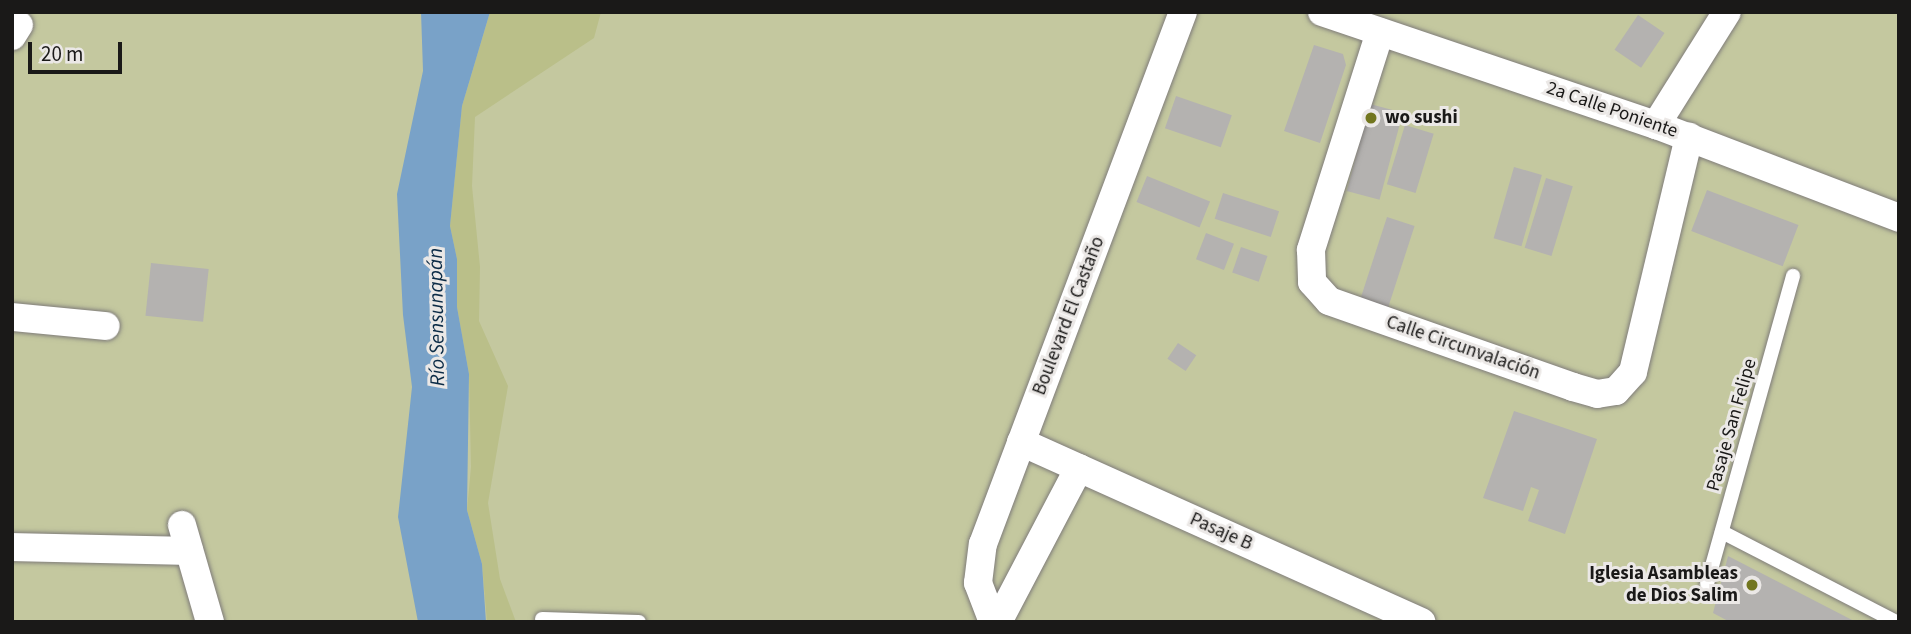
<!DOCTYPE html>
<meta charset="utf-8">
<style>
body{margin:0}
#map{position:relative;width:1911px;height:634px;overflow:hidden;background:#ebe8e6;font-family:"Source Sans 3",sans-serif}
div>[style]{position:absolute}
.green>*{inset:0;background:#c4c89f;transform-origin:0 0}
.forest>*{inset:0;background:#babf89}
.water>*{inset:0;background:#79a2c8}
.building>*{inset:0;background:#b4b2b0;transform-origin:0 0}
.roads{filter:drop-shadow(0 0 2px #7f7c7a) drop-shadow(0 0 2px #7f7c7a)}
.lane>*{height:14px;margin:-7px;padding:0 7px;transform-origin:7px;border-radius:7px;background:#fff}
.street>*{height:28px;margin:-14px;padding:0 14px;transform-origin:14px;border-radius:14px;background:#fff}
.dots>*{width:19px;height:19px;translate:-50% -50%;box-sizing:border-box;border:4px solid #ebe8e6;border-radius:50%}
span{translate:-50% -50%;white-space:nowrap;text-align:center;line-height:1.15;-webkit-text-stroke:6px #ebe8e6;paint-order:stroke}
.street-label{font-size:19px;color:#1a1918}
.poi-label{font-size:19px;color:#1a1918;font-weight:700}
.left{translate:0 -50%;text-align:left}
.right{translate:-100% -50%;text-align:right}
.water-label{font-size:21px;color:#0b2b46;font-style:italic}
.frame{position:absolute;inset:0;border:14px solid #1a1918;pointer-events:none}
.scale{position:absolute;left:28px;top:42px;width:94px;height:32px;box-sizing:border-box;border:4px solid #1a1918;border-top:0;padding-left:9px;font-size:21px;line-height:24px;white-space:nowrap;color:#1a1918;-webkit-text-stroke:5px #ebe8e6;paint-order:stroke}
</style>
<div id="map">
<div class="green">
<i style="left:12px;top:12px;width:1887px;height:610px"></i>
</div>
<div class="forest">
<i style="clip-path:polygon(490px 12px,601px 12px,594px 38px,475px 117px,472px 186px,480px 267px,479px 321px,508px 386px,488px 503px,500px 579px,516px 622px,487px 622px,482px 564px,467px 510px,471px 467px,469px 374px,457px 307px,457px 259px,450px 226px,462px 106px)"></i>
</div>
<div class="water">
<i style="clip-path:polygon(421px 12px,490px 12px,462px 106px,450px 226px,457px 259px,457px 307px,469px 374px,467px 510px,482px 564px,486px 622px,418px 622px,398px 517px,412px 387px,403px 315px,397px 194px,423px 71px)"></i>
</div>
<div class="building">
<i style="left:1638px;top:15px;width:32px;height:42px;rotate:34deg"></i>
<i style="clip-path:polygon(1314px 45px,1343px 54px,1346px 65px,1320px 143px,1284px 131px)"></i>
<i style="left:1176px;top:96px;width:59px;height:34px;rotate:19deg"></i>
<i style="left:1370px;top:104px;width:34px;height:90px;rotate:15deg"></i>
<i style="left:1405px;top:125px;width:30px;height:62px;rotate:17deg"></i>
<i style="left:1514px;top:167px;width:29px;height:74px;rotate:16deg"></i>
<i style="left:1147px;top:176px;width:68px;height:28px;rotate:22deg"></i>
<i style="left:1546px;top:178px;width:28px;height:73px;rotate:17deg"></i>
<i style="left:1707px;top:190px;width:98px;height:44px;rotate:21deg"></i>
<i style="left:1223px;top:193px;width:59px;height:27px;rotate:18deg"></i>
<i style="left:1387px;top:217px;width:29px;height:88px;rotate:18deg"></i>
<i style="left:1206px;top:233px;width:30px;height:28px;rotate:21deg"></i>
<i style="left:1241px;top:247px;width:28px;height:27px;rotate:19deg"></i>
<i style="left:151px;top:263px;width:58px;height:53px;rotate:6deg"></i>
<i style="left:1178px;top:343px;width:22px;height:19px;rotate:34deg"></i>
<i style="clip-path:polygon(1514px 411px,1597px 439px,1565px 534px,1528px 521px,1539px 490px,1531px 487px,1523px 511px,1483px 498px)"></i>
<i style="clip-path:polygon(1728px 556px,1856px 622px,1730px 622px,1713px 613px)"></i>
</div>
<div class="roads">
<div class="lane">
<i style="left:1722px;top:532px;width:196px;rotate:27.3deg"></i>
<i style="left:1707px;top:584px;width:320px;rotate:-74.4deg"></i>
<i style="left:542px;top:619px;width:97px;rotate:1.8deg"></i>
</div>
<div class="street">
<i style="left:1322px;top:12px;width:353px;rotate:18.7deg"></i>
<i style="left:1656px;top:125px;width:260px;rotate:20.9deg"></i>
<i style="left:1380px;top:32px;width:229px;rotate:107.6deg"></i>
<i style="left:1311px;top:250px;width:32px;rotate:88deg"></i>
<i style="left:1312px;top:282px;width:25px;rotate:48deg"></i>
<i style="left:1329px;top:301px;width:259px;rotate:19.4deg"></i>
<i style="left:1573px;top:387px;width:25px;rotate:16deg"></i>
<i style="left:1597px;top:394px;width:19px;rotate:-9deg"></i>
<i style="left:1616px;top:391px;width:25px;rotate:-48deg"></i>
<i style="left:1633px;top:372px;width:242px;rotate:-76.6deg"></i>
<i style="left:12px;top:36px;width:13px;rotate:-58deg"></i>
<i style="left:1656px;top:125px;width:133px;rotate:-57.9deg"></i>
<i style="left:12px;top:317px;width:94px;rotate:5.5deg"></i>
<i style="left:1021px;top:442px;width:439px;rotate:24.2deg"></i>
<i style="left:182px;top:525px;width:101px;rotate:73.9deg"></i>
<i style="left:12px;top:547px;width:177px;rotate:1.3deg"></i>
<i style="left:993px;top:622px;width:42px;rotate:-111deg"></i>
<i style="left:978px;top:583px;width:39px;rotate:-83deg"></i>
<i style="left:983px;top:544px;width:568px;rotate:-69.4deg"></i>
<i style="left:998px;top:622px;width:174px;rotate:-62.3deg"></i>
</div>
</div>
<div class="dots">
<i style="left:1371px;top:118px;background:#72761e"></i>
<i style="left:1752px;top:585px;background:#72761e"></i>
</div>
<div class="street-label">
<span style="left:1612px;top:110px;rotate:19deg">2a Calle Poniente</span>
<span style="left:1069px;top:316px;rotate:-69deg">Boulevard El Castaño</span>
<span style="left:1463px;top:348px;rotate:19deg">Calle Circunvalación</span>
<span style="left:1732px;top:425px;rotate:-74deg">Pasaje San Felipe</span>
<span style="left:1221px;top:532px;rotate:24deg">Pasaje B</span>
</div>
<div class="poi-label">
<span class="left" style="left:1385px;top:118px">wo sushi</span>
<span class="right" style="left:1738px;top:585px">Iglesia Asambleas<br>de Dios Salim</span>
</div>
<div class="water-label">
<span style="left:436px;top:317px;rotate:-91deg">Río Sensunapán</span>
</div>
<div class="frame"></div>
<div class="scale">20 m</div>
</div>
